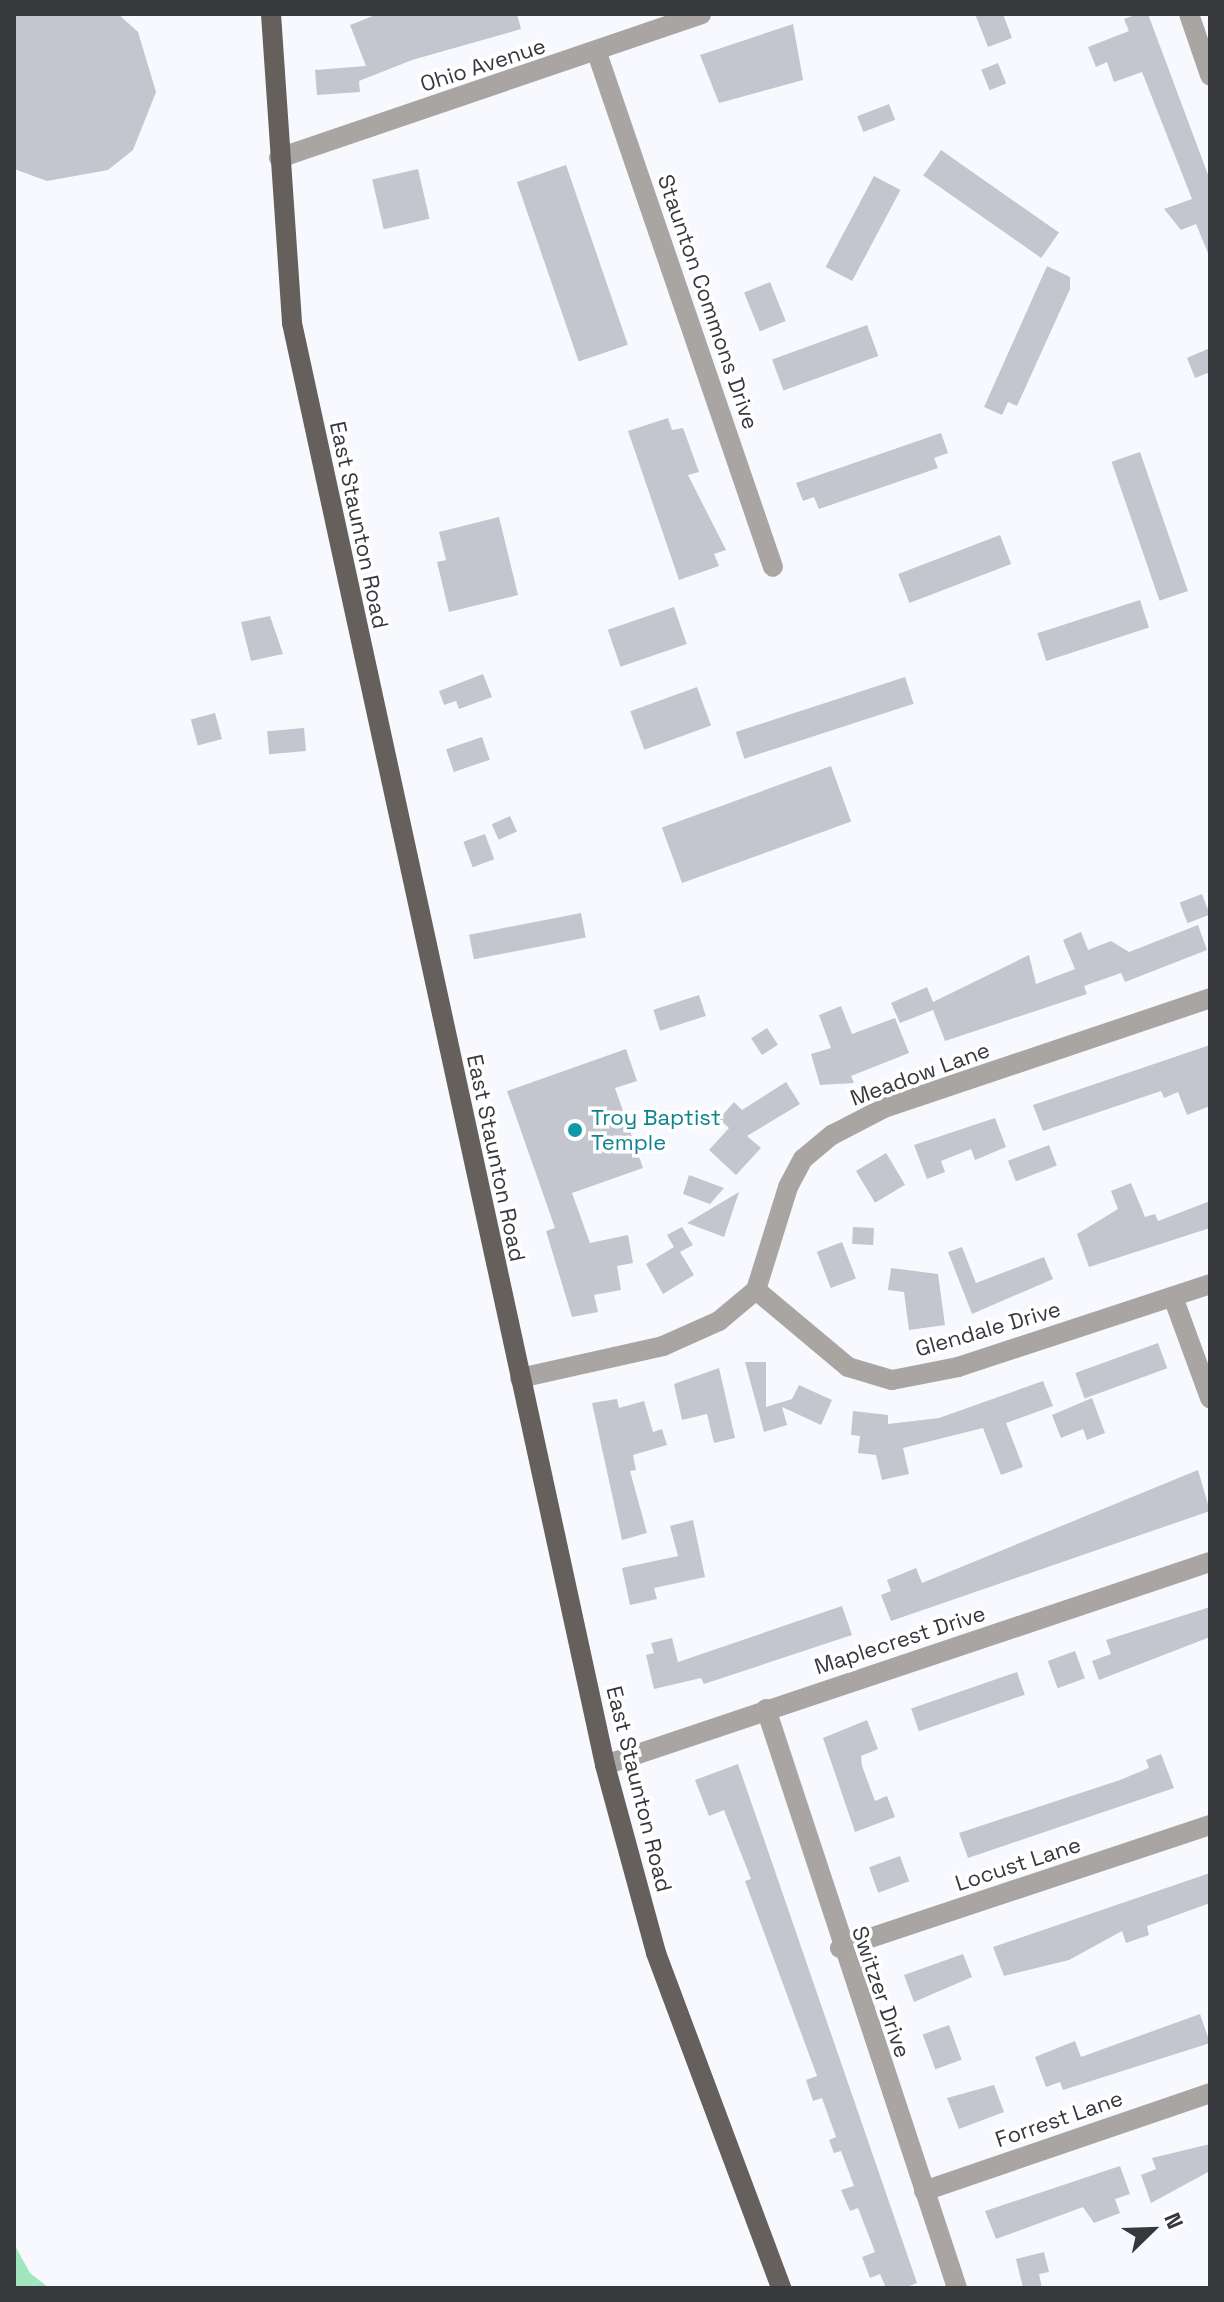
<!DOCTYPE html>
<style>
body{margin:0}
#map{position:relative;width:1224px;height:2302px;overflow:hidden;background:#f7f9ff;font-family:"Space Grotesk",sans-serif}
div>[style]{position:absolute}
.green>*{inset:0;background:#a1e6bf}
.building>*{inset:0;background:#c3c6ce;transform-origin:0 0}
.minor>*{height:20px;margin:-10px;padding:0 10px;transform-origin:10px;border-radius:10px;background:#a9a5a2}
.major>*{height:20px;margin:-10px;padding:0 10px;transform-origin:10px;border-radius:10px;background:#66605c}
.dots>*{width:22px;height:22px;translate:-50% -50%;box-sizing:border-box;border:4px solid #fff;border-radius:50%}
span{translate:-50% -50%;white-space:nowrap;text-align:center;line-height:1.15;-webkit-text-stroke:7px #fff;paint-order:stroke}
.street-label{font-size:22px;color:#37383c}
.culture-label{font-size:22px;color:#0d838f}
.left{translate:0 -50%;text-align:left}
.frame{position:absolute;inset:0;border:16px solid #37383c;pointer-events:none}
.north{position:absolute;left:1112px;top:2190px;width:80px;height:80px;-webkit-text-stroke:6px #fff;paint-order:stroke;rotate:67deg;font-size:22px;font-weight:700;line-height:32px;text-align:center;color:#37383c}
.north::after{content:'';display:block;margin:auto;width:28px;height:36px;background:#37383c;clip-path:polygon(50% 0,100% 100%,50% 72%,0 100%)}
</style>
<div id="map">
<div class="green">
<i style="clip-path:polygon(14px 2244px,30px 2273px,49px 2288px,14px 2288px)"></i>
</div>
<div class="building">
<i style="clip-path:polygon(14px 14px,118px 14px,138px 32px,156px 92px,133px 150px,108px 170px,47px 181px,14px 169px)"></i>
<i style="clip-path:polygon(378px 14px,517px 14px,521px 29px,412px 60px,359px 81px,360px 92px,317px 95px,315px 70px,366px 66px,350px 25px)"></i>
<i style="clip-path:polygon(975px 14px,1003px 14px,1012px 38px,988px 47px)"></i>
<i style="clip-path:polygon(1138px 14px,1148px 14px,1210px 180px,1210px 258px,1196px 224px,1181px 230px,1164px 209px,1192px 199px,1142px 72px,1114px 82px,1107px 62px,1096px 67px,1088px 47px,1129px 31px,1124px 19px)"></i>
<i style="clip-path:polygon(793px 24px,803px 80px,719px 103px,700px 55px)"></i>
<i style="left:998px;top:63px;width:22px;height:18px;rotate:68deg"></i>
<i style="left:889px;top:104px;width:17px;height:34px;rotate:69deg"></i>
<i style="left:941px;top:150px;width:144px;height:31px;rotate:35deg"></i>
<i style="left:566px;top:165px;width:190px;height:52px;rotate:71deg"></i>
<i style="left:418px;top:169px;width:51px;height:47px;rotate:77deg"></i>
<i style="left:874px;top:176px;width:30px;height:103px;rotate:28deg"></i>
<i style="clip-path:polygon(1047px 266px,1070px 277px,1070px 289px,1017px 406px,1008px 402px,1002px 415px,984px 407px)"></i>
<i style="left:770px;top:282px;width:42px;height:28px;rotate:68deg"></i>
<i style="left:867px;top:325px;width:33px;height:101px;rotate:70deg"></i>
<i style="clip-path:polygon(1210px 348px,1210px 372px,1195px 378px,1187px 358px)"></i>
<i style="clip-path:polygon(668px 418px,672px 430px,683px 428px,699px 472px,688px 475px,726px 550px,714px 554px,719px 566px,679px 580px,628px 431px)"></i>
<i style="clip-path:polygon(941px 433px,948px 453px,934px 458px,938px 468px,819px 509px,814px 497px,803px 501px,796px 483px)"></i>
<i style="left:1140px;top:452px;width:147px;height:30px;rotate:71deg"></i>
<i style="clip-path:polygon(499px 517px,518px 595px,449px 612px,437px 562px,446px 560px,439px 532px)"></i>
<i style="left:1000px;top:535px;width:31px;height:109px;rotate:69deg"></i>
<i style="left:1140px;top:600px;width:29px;height:108px;rotate:72deg"></i>
<i style="left:674px;top:607px;width:39px;height:70px;rotate:71deg"></i>
<i style="clip-path:polygon(270px 616px,283px 654px,251px 661px,241px 622px)"></i>
<i style="clip-path:polygon(483px 674px,492px 697px,459px 709px,456px 701px,444px 705px,439px 691px)"></i>
<i style="left:905px;top:677px;width:28px;height:178px;rotate:72deg"></i>
<i style="left:697px;top:687px;width:41px;height:71px;rotate:70deg"></i>
<i style="left:215px;top:713px;width:27px;height:25px;rotate:75deg"></i>
<i style="left:304px;top:728px;width:23px;height:37px;rotate:85deg"></i>
<i style="left:482px;top:737px;width:24px;height:38px;rotate:71deg"></i>
<i style="left:831px;top:766px;width:59px;height:180px;rotate:70deg"></i>
<i style="left:510px;top:816px;width:17px;height:20px;rotate:66deg"></i>
<i style="left:485px;top:834px;width:27px;height:23px;rotate:70deg"></i>
<i style="left:1202px;top:894px;width:22px;height:24px;rotate:69deg"></i>
<i style="left:581px;top:913px;width:25px;height:114px;rotate:79deg"></i>
<i style="clip-path:polygon(1198px 925px,1207px 950px,1125px 982px,1121px 973px,1084px 986px,1087px 994px,945px 1041px,933px 1010px,900px 1023px,891px 1003px,927px 987px,933px 1002px,1029px 955px,1036px 984px,1075px 969px,1063px 940px,1081px 932px,1088px 950px,1111px 941px,1129px 952px)"></i>
<i style="left:699px;top:995px;width:22px;height:48px;rotate:72deg"></i>
<i style="clip-path:polygon(841px 1006px,852px 1034px,895px 1018px,909px 1053px,851px 1076px,854px 1083px,820px 1085px,811px 1054px,831px 1048px,819px 1015px)"></i>
<i style="left:767px;top:1028px;width:20px;height:19px;rotate:57deg"></i>
<i style="clip-path:polygon(1210px 1045px,1210px 1106px,1187px 1115px,1178px 1092px,1164px 1098px,1161px 1091px,1043px 1131px,1033px 1105px)"></i>
<i style="clip-path:polygon(626px 1049px,637px 1081px,615px 1088px,643px 1168px,572px 1193px,590px 1243px,628px 1235px,633px 1263px,617px 1266px,621px 1290px,594px 1295px,598px 1312px,572px 1317px,546px 1231px,555px 1228px,507px 1091px)"></i>
<i style="clip-path:polygon(786px 1082px,800px 1104px,747px 1136px,761px 1148px,736px 1175px,709px 1150px,729px 1128px,719px 1119px,734px 1102px,742px 1110px)"></i>
<i style="clip-path:polygon(995px 1118px,1006px 1147px,975px 1160px,971px 1149px,941px 1161px,945px 1172px,927px 1179px,914px 1145px)"></i>
<i style="left:1049px;top:1145px;width:22px;height:44px;rotate:69deg"></i>
<i style="left:886px;top:1153px;width:37px;height:35px;rotate:59deg"></i>
<i style="clip-path:polygon(689px 1175px,724px 1188px,710px 1204px,683px 1194px)"></i>
<i style="clip-path:polygon(1131px 1183px,1145px 1217px,1155px 1214px,1158px 1221px,1210px 1201px,1210px 1228px,1089px 1267px,1077px 1234px,1118px 1209px,1111px 1191px)"></i>
<i style="clip-path:polygon(739px 1192px,724px 1237px,687px 1223px)"></i>
<i style="clip-path:polygon(682px 1227px,693px 1245px,680px 1252px,694px 1275px,663px 1294px,646px 1264px,674px 1247px,667px 1235px)"></i>
<i style="left:853px;top:1227px;width:21px;height:17px;rotate:3deg"></i>
<i style="left:842px;top:1242px;width:39px;height:27px;rotate:69deg"></i>
<i style="clip-path:polygon(962px 1247px,976px 1283px,1044px 1257px,1053px 1279px,972px 1314px,948px 1252px)"></i>
<i style="clip-path:polygon(891px 1268px,938px 1274px,945px 1325px,909px 1330px,904px 1292px,888px 1290px)"></i>
<i style="left:1158px;top:1343px;width:27px;height:88px;rotate:70deg"></i>
<i style="clip-path:polygon(745px 1362px,766px 1362px,766px 1407px,792px 1399px,799px 1385px,832px 1400px,821px 1425px,782px 1407px,787px 1425px,764px 1432px)"></i>
<i style="clip-path:polygon(719px 1368px,735px 1438px,714px 1443px,707px 1414px,682px 1420px,674px 1384px)"></i>
<i style="clip-path:polygon(1043px 1381px,1053px 1406px,1006px 1423px,1023px 1467px,1001px 1475px,983px 1428px,903px 1448px,909px 1474px,882px 1480px,876px 1455px,858px 1453px,860px 1436px,851px 1435px,853px 1411px,888px 1415px,888px 1424px,939px 1418px)"></i>
<i style="clip-path:polygon(1092px 1398px,1105px 1433px,1087px 1440px,1083px 1429px,1061px 1438px,1052px 1415px)"></i>
<i style="clip-path:polygon(617px 1399px,619px 1408px,644px 1401px,653px 1432px,662px 1429px,667px 1445px,633px 1455px,636px 1470px,630px 1471px,647px 1533px,622px 1540px,592px 1403px)"></i>
<i style="clip-path:polygon(1198px 1470px,1210px 1511px,891px 1621px,881px 1595px,891px 1591px,887px 1580px,916px 1568px,922px 1583px)"></i>
<i style="clip-path:polygon(693px 1520px,705px 1577px,654px 1588px,657px 1599px,630px 1605px,622px 1568px,678px 1556px,670px 1526px)"></i>
<i style="clip-path:polygon(842px 1606px,852px 1635px,704px 1684px,701px 1678px,654px 1689px,646px 1655px,654px 1653px,651px 1643px,672px 1638px,678px 1662px)"></i>
<i style="clip-path:polygon(1210px 1607px,1210px 1637px,1099px 1680px,1092px 1661px,1111px 1654px,1106px 1640px)"></i>
<i style="left:1075px;top:1651px;width:29px;height:29px;rotate:70deg"></i>
<i style="left:1017px;top:1672px;width:24px;height:112px;rotate:71deg"></i>
<i style="clip-path:polygon(867px 1720px,878px 1749px,861px 1756px,862px 1766px,875px 1801px,887px 1796px,895px 1817px,855px 1832px,823px 1738px)"></i>
<i style="clip-path:polygon(1161px 1754px,1174px 1788px,968px 1858px,959px 1833px,1120px 1780px,1149px 1768px,1146px 1760px)"></i>
<i style="clip-path:polygon(738px 1764px,917px 2283px,904px 2288px,886px 2288px,880px 2274px,870px 2278px,862px 2257px,875px 2252px,858px 2208px,850px 2211px,841px 2190px,854px 2186px,841px 2151px,834px 2153px,829px 2140px,836px 2137px,822px 2098px,813px 2101px,806px 2080px,817px 2076px,745px 1881px,751px 1879px,724px 1810px,709px 1816px,695px 1780px)"></i>
<i style="left:900px;top:1856px;width:27px;height:33px;rotate:70deg"></i>
<i style="clip-path:polygon(1210px 1873px,1210px 1903px,1147px 1926px,1149px 1935px,1126px 1943px,1122px 1931px,1069px 1960px,1004px 1976px,993px 1947px)"></i>
<i style="clip-path:polygon(963px 1954px,972px 1977px,914px 2002px,904px 1975px)"></i>
<i style="clip-path:polygon(1200px 2014px,1210px 2043px,1063px 2090px,1060px 2082px,1046px 2087px,1035px 2057px,1075px 2041px,1081px 2057px)"></i>
<i style="left:949px;top:2025px;width:37px;height:28px;rotate:70deg"></i>
<i style="clip-path:polygon(994px 2085px,1004px 2112px,959px 2129px,947px 2098px)"></i>
<i style="clip-path:polygon(1210px 2144px,1210px 2171px,1151px 2203px,1141px 2175px,1156px 2169px,1152px 2158px)"></i>
<i style="clip-path:polygon(1120px 2166px,1130px 2194px,1115px 2199px,1120px 2213px,1094px 2223px,1083px 2207px,996px 2239px,985px 2211px)"></i>
<i style="clip-path:polygon(1044px 2252px,1049px 2272px,1039px 2274px,1042px 2288px,1023px 2288px,1016px 2259px)"></i>
</div>
<div class="minor">
<i style="left:1189px;top:14px;width:65px;rotate:71deg"></i>
<i style="left:597px;top:53px;width:543px;rotate:71.1deg"></i>
<i style="left:279px;top:158px;width:446px;rotate:-18.8deg"></i>
<i style="left:756px;top:1290px;width:120px;rotate:39.9deg"></i>
<i style="left:848px;top:1367px;width:46px;rotate:16.5deg"></i>
<i style="left:892px;top:1380px;width:67px;rotate:-11.1deg"></i>
<i style="left:958px;top:1367px;width:265px;rotate:-18.2deg"></i>
<i style="left:1173px;top:1297px;width:108px;rotate:69.9deg"></i>
<i style="left:520px;top:1378px;width:147px;rotate:-12.6deg"></i>
<i style="left:663px;top:1346px;width:61px;rotate:-24.1deg"></i>
<i style="left:719px;top:1321px;width:48px;rotate:-40deg"></i>
<i style="left:756px;top:1290px;width:108px;rotate:-72.7deg"></i>
<i style="left:788px;top:1187px;width:32px;rotate:-62deg"></i>
<i style="left:803px;top:1159px;width:38px;rotate:-40deg"></i>
<i style="left:832px;top:1135px;width:59px;rotate:-27.4deg"></i>
<i style="left:884px;top:1108px;width:344px;rotate:-18.6deg"></i>
<i style="left:766px;top:1709px;width:610px;rotate:71.74deg"></i>
<i style="left:605px;top:1765px;width:638px;rotate:-18.55deg"></i>
<i style="left:840px;top:1948px;width:390px;rotate:-18.4deg"></i>
<i style="left:924px;top:2191px;width:302px;rotate:-18.9deg"></i>
</div>
<div class="major">
<i style="left:271px;top:14px;width:310px;rotate:86.1deg"></i>
<i style="left:292px;top:323px;width:1476px;rotate:77.75deg"></i>
<i style="left:605px;top:1765px;width:195px;rotate:74.8deg"></i>
<i style="left:656px;top:1953px;width:358px;rotate:69.5deg"></i>
</div>
<div class="dots">
<i style="left:575px;top:1130px;background:#0f9aa8"></i>
</div>
<div class="street-label">
<span style="left:483px;top:65px;rotate:-18deg">Ohio Avenue</span>
<span style="left:708px;top:302px;rotate:71deg">Staunton Commons Drive</span>
<span style="left:359px;top:525px;rotate:78deg">East Staunton Road</span>
<span style="left:920px;top:1074px;rotate:-20deg">Meadow Lane</span>
<span style="left:496px;top:1158px;rotate:78deg">East Staunton Road</span>
<span style="left:988px;top:1329px;rotate:-16deg">Glendale Drive</span>
<span style="left:900px;top:1640px;rotate:-18deg">Maplecrest Drive</span>
<span style="left:639px;top:1789px;rotate:76deg">East Staunton Road</span>
<span style="left:1018px;top:1864px;rotate:-18deg">Locust Lane</span>
<span style="left:881px;top:1992px;rotate:71deg">Switzer Drive</span>
<span style="left:1059px;top:2119px;rotate:-19deg">Forrest Lane</span>
</div>
<div class="culture-label">
<span class="left" style="left:591px;top:1130px">Troy Baptist<br>Temple</span>
</div>
<div class="frame"></div>
<div class="north">N</div>
</div>
